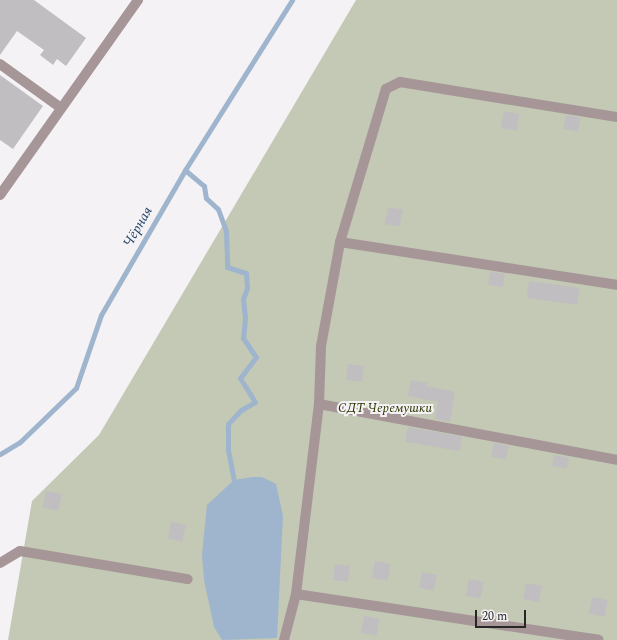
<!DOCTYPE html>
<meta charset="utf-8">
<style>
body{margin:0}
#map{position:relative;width:617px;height:640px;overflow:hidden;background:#f5f2f5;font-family:Spectral,serif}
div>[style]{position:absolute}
.green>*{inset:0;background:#c3c9b4}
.water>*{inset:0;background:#9fb5ce}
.stream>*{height:5px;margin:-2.5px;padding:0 2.5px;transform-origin:2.5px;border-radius:2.5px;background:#9fb5ce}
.building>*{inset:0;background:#c1bec1;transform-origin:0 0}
.lane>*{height:10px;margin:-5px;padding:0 5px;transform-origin:5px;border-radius:5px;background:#a69698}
span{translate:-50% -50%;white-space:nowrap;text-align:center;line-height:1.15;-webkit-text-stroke:4px #f5f2f5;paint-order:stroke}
.park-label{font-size:13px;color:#2d3600;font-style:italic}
.water-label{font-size:14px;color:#214468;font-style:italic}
.scale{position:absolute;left:475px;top:610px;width:51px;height:18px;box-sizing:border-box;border:2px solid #282728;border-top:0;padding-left:5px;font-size:12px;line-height:14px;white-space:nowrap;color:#282728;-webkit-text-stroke:3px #f5f2f5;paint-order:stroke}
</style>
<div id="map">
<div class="green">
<i style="clip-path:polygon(356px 0,617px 0,617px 640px,8px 640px,32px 501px,99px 435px)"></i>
</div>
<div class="water">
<i style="clip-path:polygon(252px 477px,262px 477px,276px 484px,283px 516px,277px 638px,222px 640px,214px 627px,204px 580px,202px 555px,207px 505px,234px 480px)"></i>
</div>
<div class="stream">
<i style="left:185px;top:170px;width:25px;rotate:40deg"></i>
<i style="left:204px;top:186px;width:12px;rotate:81deg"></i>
<i style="left:206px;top:198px;width:16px;rotate:43deg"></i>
<i style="left:218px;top:209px;width:23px;rotate:70deg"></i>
<i style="left:226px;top:231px;width:36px;rotate:88deg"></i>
<i style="left:227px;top:267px;width:20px;rotate:18deg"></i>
<i style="left:246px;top:273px;width:15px;rotate:86deg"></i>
<i style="left:247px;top:288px;width:12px;rotate:110deg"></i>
<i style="left:243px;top:299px;width:18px;rotate:84deg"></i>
<i style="left:245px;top:317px;width:21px;rotate:95deg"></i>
<i style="left:243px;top:338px;width:23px;rotate:56deg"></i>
<i style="left:256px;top:357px;width:26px;rotate:127deg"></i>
<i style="left:240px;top:378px;width:28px;rotate:58deg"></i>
<i style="left:255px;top:402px;width:16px;rotate:150deg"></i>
<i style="left:241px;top:410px;width:19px;rotate:133deg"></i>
<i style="left:228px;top:424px;width:26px;rotate:90deg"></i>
<i style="left:228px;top:450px;width:31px;rotate:79deg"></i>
<i style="left:0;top:454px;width:23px;rotate:-31deg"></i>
<i style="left:20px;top:442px;width:78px;rotate:-44deg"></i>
<i style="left:76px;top:388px;width:77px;rotate:-71.1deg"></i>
<i style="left:101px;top:315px;width:168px;rotate:-59.9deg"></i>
<i style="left:185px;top:170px;width:201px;rotate:-57.8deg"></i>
</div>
<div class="building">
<i style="clip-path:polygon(0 0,34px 0,86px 38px,66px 66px,57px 59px,53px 65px,40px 55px,44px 50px,17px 31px,0 55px)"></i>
<i style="clip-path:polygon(0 75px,43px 106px,13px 149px,0 140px)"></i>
<i style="left:504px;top:111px;width:16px;height:17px;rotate:11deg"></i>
<i style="left:566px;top:115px;width:15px;height:14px;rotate:11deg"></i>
<i style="left:388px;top:207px;width:15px;height:17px;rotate:11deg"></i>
<i style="left:490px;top:272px;width:15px;height:13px;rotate:8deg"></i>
<i style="left:529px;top:281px;width:51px;height:17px;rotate:8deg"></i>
<i style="left:348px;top:364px;width:16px;height:16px;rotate:7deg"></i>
<i style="clip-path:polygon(411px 380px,427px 383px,426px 386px,455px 392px,450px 422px,435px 419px,438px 402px,408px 396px)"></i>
<i style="left:408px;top:427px;width:55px;height:15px;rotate:10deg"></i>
<i style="left:494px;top:443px;width:15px;height:14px;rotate:11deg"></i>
<i style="left:554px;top:455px;width:15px;height:11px;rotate:11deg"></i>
<i style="left:46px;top:491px;width:16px;height:17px;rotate:11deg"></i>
<i style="left:171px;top:522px;width:15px;height:17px;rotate:11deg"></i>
<i style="left:375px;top:561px;width:16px;height:17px;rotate:11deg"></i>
<i style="left:335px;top:564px;width:15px;height:16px;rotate:8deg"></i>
<i style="left:422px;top:572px;width:15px;height:16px;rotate:11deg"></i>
<i style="left:469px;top:579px;width:15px;height:17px;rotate:11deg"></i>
<i style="left:526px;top:583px;width:16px;height:16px;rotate:11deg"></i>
<i style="left:592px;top:597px;width:16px;height:17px;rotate:11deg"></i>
<i style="left:364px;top:616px;width:16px;height:17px;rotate:11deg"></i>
</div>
<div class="lane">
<i style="left:0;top:64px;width:75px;rotate:35.8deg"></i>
<i style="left:0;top:195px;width:239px;rotate:-54.7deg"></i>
<i style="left:340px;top:242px;width:280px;rotate:8.8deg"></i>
<i style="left:319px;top:404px;width:303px;rotate:10.6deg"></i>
<i style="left:0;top:563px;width:23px;rotate:-31deg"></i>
<i style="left:20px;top:551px;width:170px;rotate:9.5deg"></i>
<i style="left:296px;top:594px;width:191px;rotate:-83.1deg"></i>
<i style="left:319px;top:404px;width:58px;rotate:-88deg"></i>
<i style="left:321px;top:346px;width:106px;rotate:-79.6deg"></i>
<i style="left:340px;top:242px;width:160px;rotate:-73.3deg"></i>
<i style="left:386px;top:89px;width:16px;rotate:-27deg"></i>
<i style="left:400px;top:82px;width:220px;rotate:9.2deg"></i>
<i style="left:284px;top:640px;width:48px;rotate:-75.4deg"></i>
<i style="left:296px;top:594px;width:306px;rotate:8.6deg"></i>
</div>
<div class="park-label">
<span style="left:385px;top:408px">СДТ Черемушки</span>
</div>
<div class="water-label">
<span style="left:138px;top:227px;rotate:-60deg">Чёрная</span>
</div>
<div class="scale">20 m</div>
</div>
